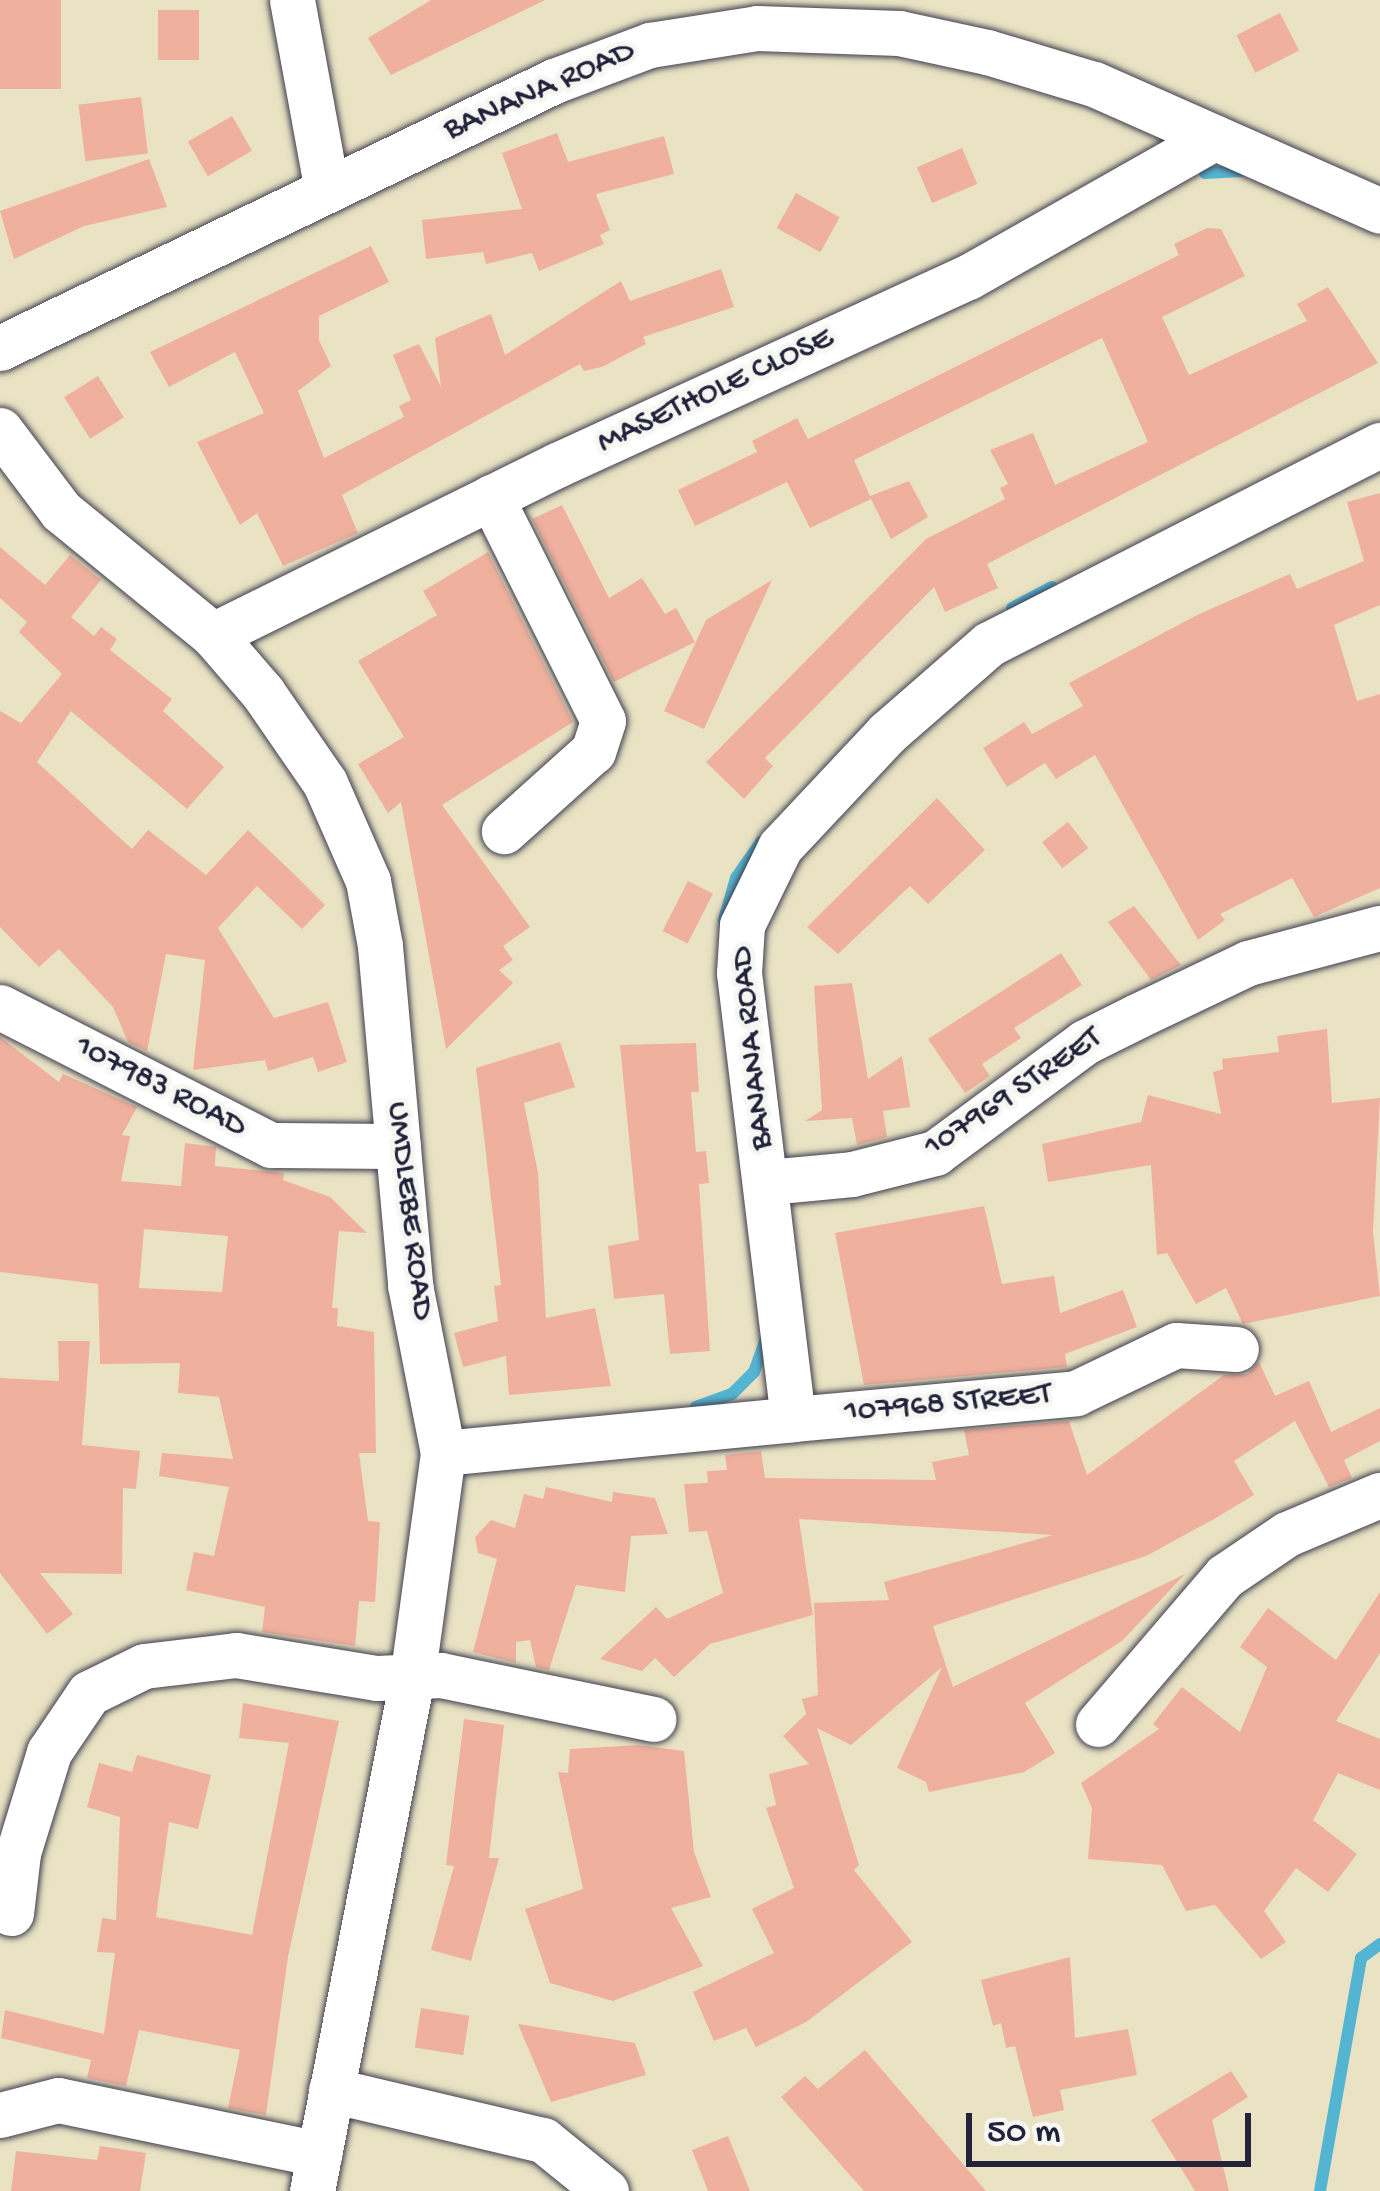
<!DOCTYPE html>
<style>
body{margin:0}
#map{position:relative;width:1380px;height:2191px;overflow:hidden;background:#e9e3c4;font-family:"Gochi Hand",sans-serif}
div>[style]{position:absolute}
.stream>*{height:12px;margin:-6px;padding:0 6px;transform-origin:6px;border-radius:6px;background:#54b5d3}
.building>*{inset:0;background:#efb19e;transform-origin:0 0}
.roads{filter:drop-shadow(0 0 3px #403f50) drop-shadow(0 0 3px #403f50)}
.minor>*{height:45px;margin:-22.5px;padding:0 22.5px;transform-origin:22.5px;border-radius:22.5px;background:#fff}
span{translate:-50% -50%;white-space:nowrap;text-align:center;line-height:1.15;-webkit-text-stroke:10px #f6f6f2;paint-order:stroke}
.street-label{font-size:33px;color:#22223b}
.scale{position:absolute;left:966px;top:2113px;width:285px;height:54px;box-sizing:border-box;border:6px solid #22223b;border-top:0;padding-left:15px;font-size:36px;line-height:42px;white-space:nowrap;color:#22223b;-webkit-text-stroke:9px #f6f6f2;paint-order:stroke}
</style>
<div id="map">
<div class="stream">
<i style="left:1205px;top:173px;width:36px;rotate:-3deg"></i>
<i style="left:1012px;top:608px;width:45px;rotate:-27.7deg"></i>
<i style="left:724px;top:920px;width:44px;rotate:-74.1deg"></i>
<i style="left:736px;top:878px;width:44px;rotate:-55.2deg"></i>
<i style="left:696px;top:1407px;width:38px;rotate:-20deg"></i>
<i style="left:732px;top:1394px;width:31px;rotate:-45deg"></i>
<i style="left:754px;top:1372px;width:35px;rotate:-70deg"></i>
<i style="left:1320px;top:2191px;width:237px;rotate:-80deg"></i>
<i style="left:1361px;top:1958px;width:24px;rotate:-36deg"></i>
</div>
<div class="building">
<i style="left:0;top:0;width:61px;height:89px"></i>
<i style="clip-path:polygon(431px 0,545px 0,391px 75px,368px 38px)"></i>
<i style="left:158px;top:10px;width:41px;height:50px"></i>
<i style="left:1280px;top:13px;width:42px;height:49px;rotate:63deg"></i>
<i style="left:141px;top:97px;width:57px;height:63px;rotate:83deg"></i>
<i style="left:232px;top:116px;width:40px;height:51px;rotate:60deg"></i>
<i style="clip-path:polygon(557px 133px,568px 162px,664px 136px,674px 174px,596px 194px,610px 230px,600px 235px,604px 244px,539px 271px,532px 253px,486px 264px,483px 252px,426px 259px,422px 220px,522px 209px,502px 153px)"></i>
<i style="left:962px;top:148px;width:39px;height:49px;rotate:67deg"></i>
<i style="clip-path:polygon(149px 159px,167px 207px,84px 226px,14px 259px,0 211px)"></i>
<i style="left:796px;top:193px;width:50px;height:40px;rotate:29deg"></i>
<i style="clip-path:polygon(1207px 228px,1221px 229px,1245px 276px,1162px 317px,1189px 375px,1307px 321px,1297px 304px,1328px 287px,1378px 363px,987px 564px,998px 588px,945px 612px,934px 587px,765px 758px,773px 766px,744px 799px,706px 762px,926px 539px,1005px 499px,1000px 488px,1008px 484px,990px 450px,1033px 433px,1055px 485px,1148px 442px,1102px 338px,854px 460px,870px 496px,909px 481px,928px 517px,891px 539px,871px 499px,810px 528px,787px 482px,695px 526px,678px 490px,757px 452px,752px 441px,797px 418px,808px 439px,909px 390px,1179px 255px,1174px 244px)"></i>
<i style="clip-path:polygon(371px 246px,389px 282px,319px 316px,319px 340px,331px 366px,298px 391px,324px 458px,404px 417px,399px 406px,411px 400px,393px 355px,419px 344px,441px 387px,435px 338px,491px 314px,505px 355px,621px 281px,630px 301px,721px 269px,734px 307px,643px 337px,646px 344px,602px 367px,584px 371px,580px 364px,342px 495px,358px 533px,283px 566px,257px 513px,240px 525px,197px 442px,264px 413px,235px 352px,169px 387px,150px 352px)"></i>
<i style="left:98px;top:376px;width:49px;height:40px;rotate:58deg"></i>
<i style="clip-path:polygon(1380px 493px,1380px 605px,1334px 625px,1357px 701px,1380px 694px,1380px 888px,1314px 917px,1292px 878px,1220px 914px,1225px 920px,1198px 940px,1095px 755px,1056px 779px,1045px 763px,1007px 787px,983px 748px,1024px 722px,1032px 734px,1083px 706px,1069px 683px,1197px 615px,1290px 574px,1297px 589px,1364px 561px,1347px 502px)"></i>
<i style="clip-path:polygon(562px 505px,609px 598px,642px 578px,665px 614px,676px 608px,695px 642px,614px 682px,532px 519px)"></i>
<i style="clip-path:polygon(0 547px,45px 585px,70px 555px,101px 580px,71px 617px,94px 636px,101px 627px,117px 639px,110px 650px,172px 699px,163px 711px,224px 767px,187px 809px,71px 711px,37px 762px,132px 849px,148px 830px,206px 875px,248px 830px,298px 878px,325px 905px,302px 929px,257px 886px,218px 928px,274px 1018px,328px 1002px,347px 1062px,318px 1072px,313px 1057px,268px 1071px,265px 1060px,193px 1070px,205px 960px,166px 954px,147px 1051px,128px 1042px,113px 1007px,59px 949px,39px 967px,0 927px,0 711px,21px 723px,62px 674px,19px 632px,27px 622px,0 598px)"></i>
<i style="clip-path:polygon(488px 552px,573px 722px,442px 805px,530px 927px,503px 946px,513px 960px,499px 970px,513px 983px,446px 1049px,401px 802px,388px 813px,358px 764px,404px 737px,358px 661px,437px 615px,423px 591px)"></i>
<i style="clip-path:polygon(772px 580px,704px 729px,664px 711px,706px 620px)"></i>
<i style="clip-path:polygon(937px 798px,985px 850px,928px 904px,910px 886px,838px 954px,807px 927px)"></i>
<i style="left:1068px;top:822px;width:33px;height:33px;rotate:52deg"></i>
<i style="left:688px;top:881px;width:28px;height:56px;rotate:27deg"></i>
<i style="clip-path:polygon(1134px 906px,1181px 965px,1151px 980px,1108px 922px)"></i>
<i style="clip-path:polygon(1061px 953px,1082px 985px,1014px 1028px,1021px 1038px,982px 1064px,990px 1076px,965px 1093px,928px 1039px)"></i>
<i style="clip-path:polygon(852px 983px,868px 1079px,902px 1056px,910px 1107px,883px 1111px,887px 1137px,857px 1145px,852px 1118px,805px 1121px,822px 1110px,814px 986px)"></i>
<i style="clip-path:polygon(1327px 1029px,1332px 1103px,1380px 1098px,1373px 1232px,1380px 1296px,1243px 1324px,1226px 1288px,1196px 1304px,1167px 1253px,1157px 1255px,1151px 1165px,1048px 1182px,1042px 1144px,1141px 1122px,1148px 1095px,1221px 1114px,1213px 1072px,1223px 1069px,1222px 1059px,1279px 1052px,1277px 1036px)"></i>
<i style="clip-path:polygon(evenodd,0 1037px,59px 1082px,63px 1074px,137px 1107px,122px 1135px,130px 1136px,121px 1181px,181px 1186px,185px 1143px,216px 1147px,215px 1166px,284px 1173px,283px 1180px,330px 1197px,367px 1233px,339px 1231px,332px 1308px,338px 1308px,337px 1326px,374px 1332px,376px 1453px,359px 1453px,368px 1521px,380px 1522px,375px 1602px,359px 1601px,355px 1646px,262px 1632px,265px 1607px,186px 1590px,194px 1552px,214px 1556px,229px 1487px,159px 1476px,162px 1453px,233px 1459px,219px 1397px,178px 1393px,180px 1363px,100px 1364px,98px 1284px,0 1272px,0 1037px,144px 1229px,228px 1236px,222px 1292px,139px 1288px,144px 1229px)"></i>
<i style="clip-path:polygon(560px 1042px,575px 1087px,524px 1103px,538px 1173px,546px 1318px,595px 1308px,611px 1386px,509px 1395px,506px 1356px,463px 1367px,454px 1333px,498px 1321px,494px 1286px,501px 1285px,476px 1068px)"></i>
<i style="clip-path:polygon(696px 1043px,699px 1092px,691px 1092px,696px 1152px,706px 1151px,709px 1183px,699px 1184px,710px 1351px,670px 1354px,664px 1294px,614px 1299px,608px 1246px,639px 1240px,620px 1045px)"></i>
<i style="clip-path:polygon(984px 1206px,1002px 1284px,1054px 1276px,1060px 1313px,1123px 1290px,1137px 1327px,1065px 1354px,1067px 1367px,864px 1385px,835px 1233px)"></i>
<i style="clip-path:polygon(58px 1341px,90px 1341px,82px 1445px,140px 1451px,136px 1489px,123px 1488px,122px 1574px,40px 1573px,73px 1614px,47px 1634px,0 1573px,0 1378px,59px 1381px)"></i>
<i style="clip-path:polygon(1259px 1362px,1275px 1396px,1309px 1381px,1331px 1432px,1380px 1408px,1380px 1441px,1344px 1460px,1352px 1478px,1329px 1487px,1295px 1421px,1234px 1461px,1254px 1495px,1214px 1519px,1146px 1556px,933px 1626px,953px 1687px,1185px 1574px,1122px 1641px,1025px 1703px,1055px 1753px,1024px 1772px,929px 1792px,926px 1782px,897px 1768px,942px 1667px,851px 1745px,817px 1728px,859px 1865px,854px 1870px,912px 1942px,806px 2022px,756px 2047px,746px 2028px,714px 2041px,693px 1992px,774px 1953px,752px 1909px,794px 1888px,766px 1808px,776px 1805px,769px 1774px,809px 1764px,783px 1736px,806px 1714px,802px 1699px,818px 1695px,814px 1603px,889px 1600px,884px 1582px,1053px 1535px,799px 1519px,813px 1615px,710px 1644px,674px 1677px,655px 1658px,642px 1671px,600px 1659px,656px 1607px,667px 1619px,723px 1593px,707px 1531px,689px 1532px,684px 1484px,708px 1483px,707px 1471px,727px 1470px,725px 1455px,761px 1451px,765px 1478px,936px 1480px,932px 1462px,969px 1455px,964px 1430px,1069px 1421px,1087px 1475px,1224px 1375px,1247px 1374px)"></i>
<i style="clip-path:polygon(546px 1487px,612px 1502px,613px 1492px,655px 1498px,668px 1534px,631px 1536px,625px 1592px,576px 1585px,549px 1670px,536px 1667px,530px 1640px,516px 1642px,516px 1663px,473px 1652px,497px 1559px,478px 1553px,475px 1537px,491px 1520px,515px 1528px,524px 1494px,543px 1499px)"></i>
<i style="clip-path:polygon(1380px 1592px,1380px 1653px,1336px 1721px,1380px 1739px,1380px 1790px,1338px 1773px,1313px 1820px,1357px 1854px,1328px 1892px,1296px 1868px,1264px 1911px,1286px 1942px,1261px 1959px,1215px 1905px,1186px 1911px,1162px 1865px,1088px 1859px,1092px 1808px,1081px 1783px,1159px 1729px,1153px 1724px,1182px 1687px,1240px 1732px,1267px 1667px,1240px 1647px,1268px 1608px,1336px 1660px)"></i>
<i style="clip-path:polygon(243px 1703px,339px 1721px,288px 1957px,266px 2115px,228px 2108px,240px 2050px,139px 2030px,126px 2086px,87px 2078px,91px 2060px,1px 2038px,5px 2010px,104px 2034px,115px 1953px,97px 1952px,102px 1918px,116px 1920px,120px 1817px,87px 1807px,99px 1763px,132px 1772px,137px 1755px,211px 1775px,198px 1829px,169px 1822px,156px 1917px,252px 1935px,289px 1743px,239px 1738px)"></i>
<i style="clip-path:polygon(464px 1719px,504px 1725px,489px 1858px,499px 1858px,471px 1961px,431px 1950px,454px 1866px,446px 1865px)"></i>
<i style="clip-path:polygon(639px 1745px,684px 1751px,694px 1852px,711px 1897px,671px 1908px,703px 1966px,613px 2001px,550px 1983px,525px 1909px,583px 1889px,558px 1772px,568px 1773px,570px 1749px)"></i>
<i style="clip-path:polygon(1070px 1957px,1075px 2038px,1128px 2029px,1137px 2075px,1060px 2090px,1064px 2110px,1033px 2117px,1015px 2046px,1006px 2048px,1001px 2023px,993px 2026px,981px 1980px)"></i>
<i style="left:421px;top:2008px;width:49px;height:40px;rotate:9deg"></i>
<i style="clip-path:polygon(518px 2024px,635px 2043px,646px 2075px,551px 2102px)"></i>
<i style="clip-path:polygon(865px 2050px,986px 2191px,864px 2191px,781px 2097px,805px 2076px,818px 2089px)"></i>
<i style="clip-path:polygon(1231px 2071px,1248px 2097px,1212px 2120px,1229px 2191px,1195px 2191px,1151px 2120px)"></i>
<i style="clip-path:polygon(728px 2136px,750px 2191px,708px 2191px,692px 2150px)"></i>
<i style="clip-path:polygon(100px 2146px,146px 2153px,140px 2191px,11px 2191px,16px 2151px,97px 2160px)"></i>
</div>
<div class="roads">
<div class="minor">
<i style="left:292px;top:0;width:193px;rotate:79.6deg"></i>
<i style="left:0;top:348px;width:615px;rotate:-25.73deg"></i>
<i style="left:554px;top:81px;width:103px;rotate:-20.6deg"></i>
<i style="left:650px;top:45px;width:108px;rotate:-9deg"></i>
<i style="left:757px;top:28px;width:142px;rotate:2deg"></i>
<i style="left:899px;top:33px;width:90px;rotate:12.2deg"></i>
<i style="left:987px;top:52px;width:112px;rotate:16.7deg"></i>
<i style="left:1094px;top:84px;width:313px;rotate:23.9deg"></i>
<i style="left:0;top:430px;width:101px;rotate:53deg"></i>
<i style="left:61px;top:511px;width:196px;rotate:39.2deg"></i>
<i style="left:213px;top:635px;width:77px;rotate:49.2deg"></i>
<i style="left:263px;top:693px;width:109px;rotate:55.4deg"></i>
<i style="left:325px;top:783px;width:107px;rotate:66.3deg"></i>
<i style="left:368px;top:881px;width:66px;rotate:79.5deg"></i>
<i style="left:380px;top:946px;width:340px;rotate:84.9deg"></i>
<i style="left:410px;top:1285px;width:171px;rotate:78.9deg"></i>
<i style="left:443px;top:1453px;width:227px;rotate:97.8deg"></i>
<i style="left:412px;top:1678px;width:523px;rotate:101.03deg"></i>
<i style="left:491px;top:497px;width:250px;rotate:63.4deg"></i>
<i style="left:603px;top:721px;width:32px;rotate:108deg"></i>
<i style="left:593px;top:751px;width:120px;rotate:138deg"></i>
<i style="left:213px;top:635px;width:384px;rotate:-26.3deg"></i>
<i style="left:557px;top:465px;width:452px;rotate:-24.6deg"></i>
<i style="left:968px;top:277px;width:283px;rotate:-29.5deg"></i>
<i style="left:0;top:1007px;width:304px;rotate:27deg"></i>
<i style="left:271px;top:1145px;width:127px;rotate:0.5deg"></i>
<i style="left:768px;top:1182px;width:84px;rotate:-5.4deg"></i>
<i style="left:852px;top:1174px;width:86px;rotate:-14.2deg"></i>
<i style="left:935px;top:1153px;width:187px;rotate:-36.5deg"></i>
<i style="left:1085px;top:1042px;width:58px;rotate:-26.6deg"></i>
<i style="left:1137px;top:1016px;width:123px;rotate:-25.5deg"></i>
<i style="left:1248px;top:963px;width:137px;rotate:-14.9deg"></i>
<i style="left:793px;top:1419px;width:284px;rotate:-5.2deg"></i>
<i style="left:1076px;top:1393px;width:111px;rotate:-25.6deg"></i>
<i style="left:1176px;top:1345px;width:60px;rotate:3.8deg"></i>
<i style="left:443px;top:1453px;width:352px;rotate:-5.5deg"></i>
<i style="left:793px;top:1419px;width:449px;rotate:-96.9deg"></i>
<i style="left:739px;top:973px;width:48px;rotate:-86.4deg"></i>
<i style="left:742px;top:925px;width:87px;rotate:-64deg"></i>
<i style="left:780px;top:847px;width:156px;rotate:-46.8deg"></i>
<i style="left:887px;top:733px;width:135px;rotate:-41.1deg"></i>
<i style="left:989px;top:644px;width:439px;rotate:-27deg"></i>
<i style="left:1098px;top:1724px;width:195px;rotate:-49.4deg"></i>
<i style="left:1225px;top:1576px;width:75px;rotate:-34.1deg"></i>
<i style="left:1287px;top:1534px;width:101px;rotate:-22.8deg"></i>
<i style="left:11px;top:1913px;width:60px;rotate:-83.3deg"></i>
<i style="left:18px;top:1853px;width:106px;rotate:-72.9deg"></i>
<i style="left:49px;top:1752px;width:71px;rotate:-55.9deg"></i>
<i style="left:89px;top:1693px;width:61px;rotate:-26.1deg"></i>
<i style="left:144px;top:1666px;width:93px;rotate:-6.8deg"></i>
<i style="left:236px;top:1655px;width:143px;rotate:9.3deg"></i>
<i style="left:377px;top:1678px;width:64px;rotate:-2.7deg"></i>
<i style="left:441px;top:1675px;width:217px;rotate:11.7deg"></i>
<i style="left:331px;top:2090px;width:218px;rotate:13.3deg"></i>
<i style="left:543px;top:2140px;width:81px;rotate:39deg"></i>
<i style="left:0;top:2115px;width:60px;rotate:-14.5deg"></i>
<i style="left:58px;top:2100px;width:267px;rotate:11.7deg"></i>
</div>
</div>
<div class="street-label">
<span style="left:540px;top:92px;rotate:-24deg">BANANA ROAD</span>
<span style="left:716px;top:392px;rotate:-25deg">MASETHOLE CLOSE</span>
<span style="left:754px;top:1048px;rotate:-96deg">BANANA ROAD</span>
<span style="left:160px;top:1088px;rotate:27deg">107983 ROAD</span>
<span style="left:1014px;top:1094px;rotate:-34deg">107969 STREET</span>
<span style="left:408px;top:1211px;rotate:83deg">UMDLEBE ROAD</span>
<span style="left:948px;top:1405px;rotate:-5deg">107968 STREET</span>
</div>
<div class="scale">50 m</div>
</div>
